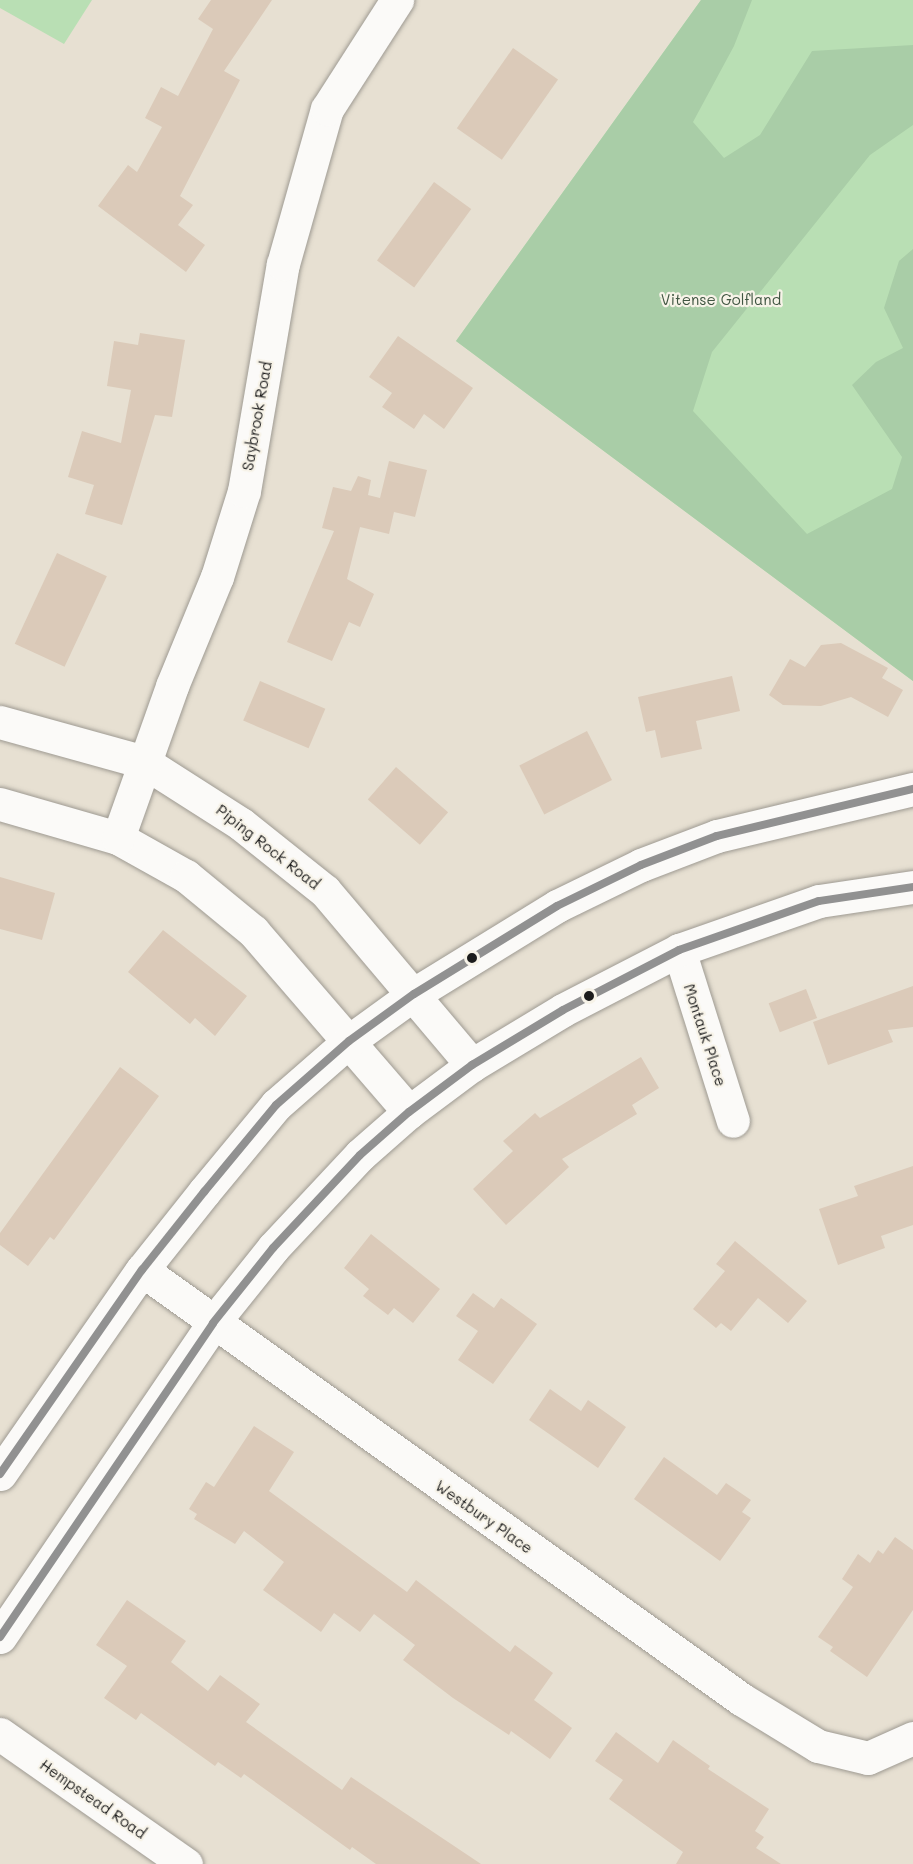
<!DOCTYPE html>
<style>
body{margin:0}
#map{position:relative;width:913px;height:1864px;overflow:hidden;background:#e7e0d2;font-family:Mali,sans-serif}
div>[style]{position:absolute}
.green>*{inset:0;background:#b9dfb4}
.forest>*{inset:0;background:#a9cda7}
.building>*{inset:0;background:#dbcab9;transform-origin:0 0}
.roads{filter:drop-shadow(0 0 2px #9e9a92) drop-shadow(0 0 2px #9e9a92)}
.street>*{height:33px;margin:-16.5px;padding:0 16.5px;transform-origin:16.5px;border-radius:16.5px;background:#fbfaf8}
.secondary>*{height:33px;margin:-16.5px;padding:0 16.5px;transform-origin:16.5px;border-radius:16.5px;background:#fbfaf8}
.bus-1>*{height:8px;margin:-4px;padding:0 4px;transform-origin:4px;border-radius:4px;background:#919191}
.dots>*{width:16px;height:16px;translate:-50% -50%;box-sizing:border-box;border:3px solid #f7f3e8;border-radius:50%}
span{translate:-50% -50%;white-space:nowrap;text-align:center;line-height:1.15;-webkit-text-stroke:4.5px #f7f3e8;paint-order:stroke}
.park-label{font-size:15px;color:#405642}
.street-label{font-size:15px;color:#1c1c1c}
</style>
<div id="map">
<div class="green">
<i style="clip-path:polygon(0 0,92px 0,64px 44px,0 8px)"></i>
<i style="clip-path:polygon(701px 0,913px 0,913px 681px,456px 341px)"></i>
</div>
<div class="forest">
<i style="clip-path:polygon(701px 0,752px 0,734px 46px,693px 122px,724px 158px,760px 135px,812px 51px,913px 45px,913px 125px,870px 155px,712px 352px,693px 411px,807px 534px,892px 489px,902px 457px,852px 385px,876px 362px,903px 348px,884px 308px,899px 261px,913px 249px,913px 681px,456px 341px)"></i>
</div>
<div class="building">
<i style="clip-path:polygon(211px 0,272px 0,224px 71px,240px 80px,180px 196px,193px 205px,178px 225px,205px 245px,186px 272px,98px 206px,128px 165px,137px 172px,162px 127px,145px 118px,161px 87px,178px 96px,213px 29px,198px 19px)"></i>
<i style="left:513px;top:48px;width:55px;height:98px;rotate:35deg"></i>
<i style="left:434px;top:182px;width:46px;height:97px;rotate:36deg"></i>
<i style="clip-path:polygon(140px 333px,185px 340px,172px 417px,155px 415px,122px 525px,85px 514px,94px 485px,68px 477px,82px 431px,121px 443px,131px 390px,107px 386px,114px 341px,138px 345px)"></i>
<i style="clip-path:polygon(398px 336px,473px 388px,444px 429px,424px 414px,414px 429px,382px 407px,392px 393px,369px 377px)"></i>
<i style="clip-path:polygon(389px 461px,427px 470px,415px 517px,394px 512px,389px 534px,360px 527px,347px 579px,374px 594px,360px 627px,349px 622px,332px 661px,287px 642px,334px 531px,322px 528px,333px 487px,351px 491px,358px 476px,371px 480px,368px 495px,380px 498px)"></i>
<i style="left:57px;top:553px;width:55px;height:100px;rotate:25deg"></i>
<i style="clip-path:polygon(841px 643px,888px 668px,882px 678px,903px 690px,888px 717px,851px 697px,821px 706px,783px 705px,769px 695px,790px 659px,805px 667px,821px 645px)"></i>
<i style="clip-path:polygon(732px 676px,740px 711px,696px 721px,702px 749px,661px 758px,655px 730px,646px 732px,638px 697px)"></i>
<i style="left:260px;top:681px;width:71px;height:43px;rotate:23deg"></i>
<i style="left:587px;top:731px;width:55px;height:76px;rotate:63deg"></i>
<i style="left:396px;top:767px;width:69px;height:43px;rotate:41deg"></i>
<i style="clip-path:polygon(0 877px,55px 893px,42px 940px,0 929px)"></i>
<i style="clip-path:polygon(163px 930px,247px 996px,215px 1036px,195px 1018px,190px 1024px,128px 972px)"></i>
<i style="clip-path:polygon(913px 986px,913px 1027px,888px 1030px,893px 1042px,828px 1065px,813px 1022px)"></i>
<i style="left:806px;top:989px;width:31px;height:40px;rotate:69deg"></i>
<i style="clip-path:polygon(641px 1057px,659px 1088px,632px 1105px,637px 1114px,562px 1159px,569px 1167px,506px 1225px,473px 1189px,513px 1151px,503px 1141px,535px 1113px,540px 1118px)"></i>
<i style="clip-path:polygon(120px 1067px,159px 1096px,54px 1240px,50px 1237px,28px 1266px,0 1245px,0 1233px)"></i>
<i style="clip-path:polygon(913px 1166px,913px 1225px,881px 1236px,885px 1248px,838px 1265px,819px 1209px,858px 1196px,854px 1186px)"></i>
<i style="clip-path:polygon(371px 1234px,440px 1289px,413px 1323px,394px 1308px,388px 1315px,363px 1296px,369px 1289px,344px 1268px)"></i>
<i style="clip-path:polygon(735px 1241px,807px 1301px,788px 1323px,758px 1298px,731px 1331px,721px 1323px,716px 1328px,693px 1309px,725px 1271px,716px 1264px)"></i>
<i style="clip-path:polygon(473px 1293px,494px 1308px,501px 1298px,537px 1324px,493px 1384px,458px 1360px,478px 1331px,456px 1316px)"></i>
<i style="clip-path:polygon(550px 1389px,581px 1411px,588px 1400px,626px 1427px,598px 1468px,529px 1420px)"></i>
<i style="clip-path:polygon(254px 1426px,294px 1452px,269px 1491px,407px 1592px,416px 1580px,510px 1652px,515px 1645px,553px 1673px,534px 1700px,572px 1728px,550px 1759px,511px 1731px,509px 1735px,453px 1698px,403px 1660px,415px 1645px,374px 1614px,360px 1632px,334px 1613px,321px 1632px,263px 1590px,284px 1562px,244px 1531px,235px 1544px,194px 1519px,197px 1514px,189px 1509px,206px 1482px,214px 1487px)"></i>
<i style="clip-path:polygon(664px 1457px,717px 1495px,726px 1483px,751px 1500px,742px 1512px,751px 1518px,720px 1561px,634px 1499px)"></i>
<i style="clip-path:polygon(895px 1537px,913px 1550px,913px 1610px,867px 1677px,830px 1651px,833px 1647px,818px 1637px,853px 1587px,842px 1579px,858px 1554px,870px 1563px,878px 1550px,883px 1554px)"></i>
<i style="clip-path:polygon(127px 1600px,186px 1641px,171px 1662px,208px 1691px,220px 1675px,260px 1704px,246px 1722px,342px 1790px,351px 1777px,481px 1864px,376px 1864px,352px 1847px,350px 1850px,244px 1774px,241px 1778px,218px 1762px,215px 1766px,141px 1713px,136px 1720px,104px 1698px,127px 1666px,96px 1645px)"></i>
<i style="clip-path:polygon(616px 1732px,658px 1763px,673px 1740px,710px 1766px,708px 1769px,769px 1809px,755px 1831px,764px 1837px,756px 1848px,781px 1864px,676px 1864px,683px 1852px,609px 1799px,623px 1780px,595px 1761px)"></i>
</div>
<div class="roads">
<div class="street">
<i style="left:0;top:722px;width:149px;rotate:15.5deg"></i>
<i style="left:144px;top:762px;width:115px;rotate:32.6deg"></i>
<i style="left:241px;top:824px;width:107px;rotate:38.6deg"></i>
<i style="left:325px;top:891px;width:228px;rotate:49.8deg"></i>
<i style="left:0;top:804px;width:123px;rotate:16.1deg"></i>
<i style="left:118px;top:838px;width:78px;rotate:29.2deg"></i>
<i style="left:186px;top:876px;width:87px;rotate:39.4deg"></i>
<i style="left:253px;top:931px;width:239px;rotate:49.2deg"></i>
<i style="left:118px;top:838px;width:161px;rotate:-70.4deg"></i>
<i style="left:172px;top:686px;width:118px;rotate:-67.6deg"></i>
<i style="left:217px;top:577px;width:90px;rotate:-72.6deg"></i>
<i style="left:244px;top:491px;width:230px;rotate:-80.3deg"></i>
<i style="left:283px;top:264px;width:161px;rotate:-74.2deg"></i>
<i style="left:327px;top:109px;width:130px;rotate:-57.3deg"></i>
<i style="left:679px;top:950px;width:179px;rotate:72.5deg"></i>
<i style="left:142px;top:1270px;width:737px;rotate:35.61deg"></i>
<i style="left:741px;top:1699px;width:90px;rotate:31.4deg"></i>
<i style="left:818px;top:1746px;width:51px;rotate:13.5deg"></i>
<i style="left:868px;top:1758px;width:49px;rotate:-24deg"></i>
<i style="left:0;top:1734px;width:227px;rotate:35deg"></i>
</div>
<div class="secondary">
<i style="left:0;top:1474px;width:249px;rotate:-55.2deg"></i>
<i style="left:142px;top:1270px;width:100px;rotate:-51.5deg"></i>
<i style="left:204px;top:1192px;width:113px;rotate:-50.4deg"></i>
<i style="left:276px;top:1105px;width:97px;rotate:-41.2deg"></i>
<i style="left:349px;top:1041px;width:80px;rotate:-35.9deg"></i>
<i style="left:414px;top:994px;width:168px;rotate:-31.6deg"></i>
<i style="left:557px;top:906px;width:93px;rotate:-26deg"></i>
<i style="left:641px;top:865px;width:81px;rotate:-20.9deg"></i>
<i style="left:717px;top:836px;width:202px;rotate:-13.5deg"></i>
<i style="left:0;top:1637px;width:379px;rotate:-55.8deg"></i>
<i style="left:213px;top:1323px;width:96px;rotate:-51.3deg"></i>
<i style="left:273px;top:1248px;width:127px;rotate:-46.9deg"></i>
<i style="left:360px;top:1155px;width:65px;rotate:-41.3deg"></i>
<i style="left:409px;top:1112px;width:79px;rotate:-36.7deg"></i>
<i style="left:472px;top:1065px;width:106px;rotate:-31.1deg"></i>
<i style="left:563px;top:1010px;width:131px;rotate:-27.3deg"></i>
<i style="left:679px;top:950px;width:148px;rotate:-19.3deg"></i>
<i style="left:819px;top:901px;width:95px;rotate:-8.5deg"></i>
</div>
</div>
<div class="bus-1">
<i style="left:0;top:1474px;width:249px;rotate:-55.2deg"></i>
<i style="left:142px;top:1270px;width:100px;rotate:-51.5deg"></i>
<i style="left:204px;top:1192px;width:113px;rotate:-50.4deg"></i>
<i style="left:276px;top:1105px;width:97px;rotate:-41.2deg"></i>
<i style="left:349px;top:1041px;width:80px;rotate:-35.9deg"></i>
<i style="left:414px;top:994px;width:168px;rotate:-31.6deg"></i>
<i style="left:557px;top:906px;width:93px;rotate:-26deg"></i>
<i style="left:641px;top:865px;width:81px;rotate:-20.9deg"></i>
<i style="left:717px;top:836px;width:202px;rotate:-13.5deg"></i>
<i style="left:0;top:1637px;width:379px;rotate:-55.8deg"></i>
<i style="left:213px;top:1323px;width:96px;rotate:-51.3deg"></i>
<i style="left:273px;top:1248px;width:127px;rotate:-46.9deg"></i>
<i style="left:360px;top:1155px;width:65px;rotate:-41.3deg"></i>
<i style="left:409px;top:1112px;width:79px;rotate:-36.7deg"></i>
<i style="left:472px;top:1065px;width:106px;rotate:-31.1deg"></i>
<i style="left:563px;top:1010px;width:131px;rotate:-27.3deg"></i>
<i style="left:679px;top:950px;width:148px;rotate:-19.3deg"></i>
<i style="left:819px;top:901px;width:95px;rotate:-8.5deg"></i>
</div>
<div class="dots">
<i style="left:472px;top:958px;background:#1c1c1c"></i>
<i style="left:589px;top:996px;background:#1c1c1c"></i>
</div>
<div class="park-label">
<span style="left:721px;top:300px">Vitense Golfland</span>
</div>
<div class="street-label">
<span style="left:257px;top:416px;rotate:-80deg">Saybrook Road</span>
<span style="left:268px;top:847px;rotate:38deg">Piping Rock Road</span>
<span style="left:705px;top:1035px;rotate:72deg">Montauk Place</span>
<span style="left:484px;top:1517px;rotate:35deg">Westbury Place</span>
<span style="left:93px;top:1799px;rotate:35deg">Hempstead Road</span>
</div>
</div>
